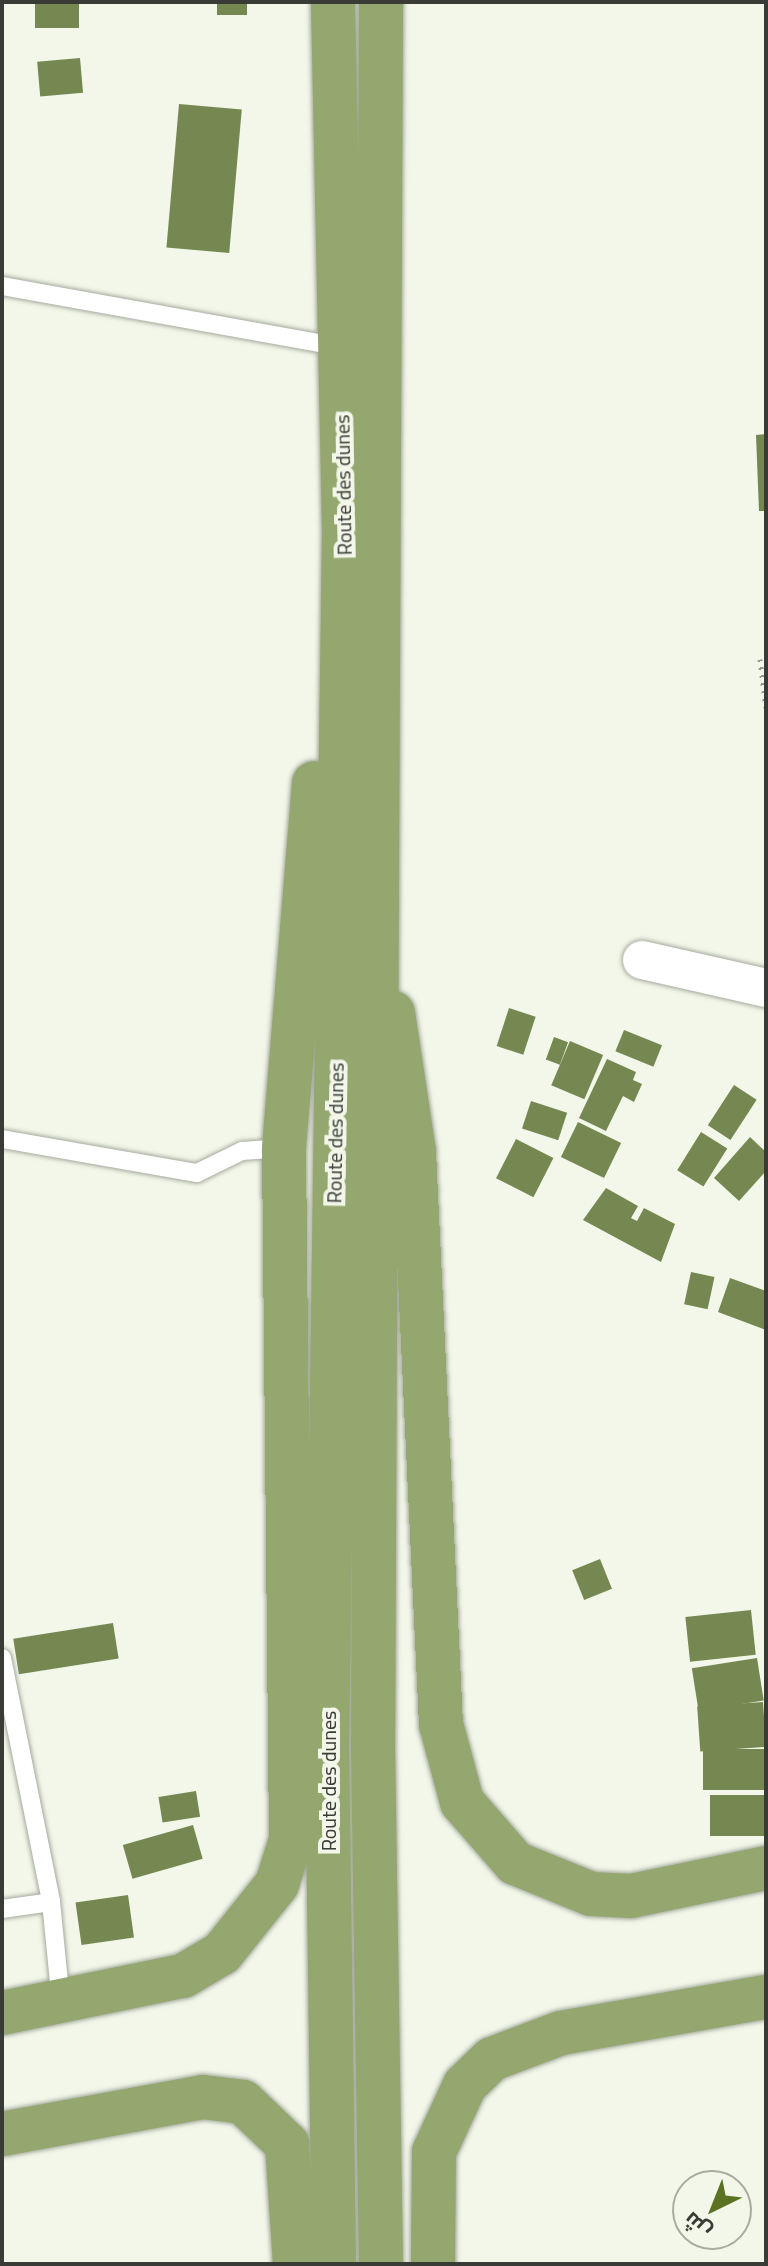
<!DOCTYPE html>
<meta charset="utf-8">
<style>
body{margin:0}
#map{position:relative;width:768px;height:2266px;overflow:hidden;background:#f2f7e9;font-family:Georgia,Cairo,serif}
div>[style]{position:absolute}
.building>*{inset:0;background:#768852;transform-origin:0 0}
.path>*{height:5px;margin-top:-2.5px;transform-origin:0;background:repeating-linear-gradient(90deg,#93978d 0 2px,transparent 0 8px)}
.roads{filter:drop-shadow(0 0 2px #a5aa9d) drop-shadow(0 0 2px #a5aa9d)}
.service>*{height:18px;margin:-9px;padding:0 9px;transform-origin:9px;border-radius:9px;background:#fff}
.minor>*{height:38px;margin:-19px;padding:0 19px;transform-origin:19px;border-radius:19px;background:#fff}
.trunk>*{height:44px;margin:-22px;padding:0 22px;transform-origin:22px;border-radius:22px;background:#94a76f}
span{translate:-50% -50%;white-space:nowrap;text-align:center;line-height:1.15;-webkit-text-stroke:8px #f2f7e9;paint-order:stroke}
.street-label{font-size:20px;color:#393b36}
.frame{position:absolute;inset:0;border:4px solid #393b36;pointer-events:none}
.north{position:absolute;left:672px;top:2170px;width:80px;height:80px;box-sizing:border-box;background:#f2f7e9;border:2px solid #a8aca1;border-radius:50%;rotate:223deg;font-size:22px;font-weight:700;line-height:32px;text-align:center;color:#393b36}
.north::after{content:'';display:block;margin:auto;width:28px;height:36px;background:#5b7222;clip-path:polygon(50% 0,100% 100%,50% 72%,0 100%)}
</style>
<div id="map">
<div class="building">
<i style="left:35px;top:2px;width:44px;height:26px"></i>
<i style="left:217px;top:2px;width:30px;height:13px"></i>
<i style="left:80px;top:58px;width:35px;height:43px;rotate:85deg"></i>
<i style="left:179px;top:104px;width:63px;height:144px;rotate:5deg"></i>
<i style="clip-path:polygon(766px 434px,766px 511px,759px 511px,756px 435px)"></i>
<i style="left:509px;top:1008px;width:28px;height:40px;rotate:18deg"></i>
<i style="left:624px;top:1030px;width:41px;height:23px;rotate:22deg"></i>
<i style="left:554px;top:1037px;width:15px;height:24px;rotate:20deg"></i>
<i style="left:570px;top:1041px;width:36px;height:48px;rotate:23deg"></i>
<i style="clip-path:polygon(607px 1059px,636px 1072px,633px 1080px,642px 1084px,634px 1102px,623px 1096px,606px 1131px,579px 1118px)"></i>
<i style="left:734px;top:1085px;width:27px;height:48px;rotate:33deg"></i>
<i style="left:531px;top:1101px;width:38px;height:29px;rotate:18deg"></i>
<i style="left:578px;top:1122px;width:48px;height:39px;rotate:26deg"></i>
<i style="left:701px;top:1132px;width:31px;height:45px;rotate:32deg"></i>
<i style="clip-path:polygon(750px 1137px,766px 1152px,766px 1171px,739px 1201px,714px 1178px)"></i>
<i style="left:516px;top:1139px;width:42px;height:44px;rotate:27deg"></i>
<i style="clip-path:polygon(606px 1188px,638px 1206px,631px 1218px,637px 1221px,644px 1208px,675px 1224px,661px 1262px,583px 1220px)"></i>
<i style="left:691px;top:1272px;width:24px;height:33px;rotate:12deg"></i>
<i style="clip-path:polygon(730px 1278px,766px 1291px,766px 1330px,718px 1312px)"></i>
<i style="left:600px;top:1559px;width:32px;height:30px;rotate:68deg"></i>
<i style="left:751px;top:1610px;width:45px;height:66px;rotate:84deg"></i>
<i style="left:113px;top:1623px;width:36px;height:101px;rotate:81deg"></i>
<i style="left:757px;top:1658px;width:43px;height:66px;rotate:81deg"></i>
<i style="left:763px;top:1702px;width:45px;height:66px;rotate:86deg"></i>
<i style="left:766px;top:1749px;width:41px;height:63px;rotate:90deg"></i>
<i style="left:196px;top:1791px;width:26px;height:38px;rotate:81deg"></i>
<i style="left:766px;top:1795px;width:41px;height:56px;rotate:90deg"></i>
<i style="left:193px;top:1825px;width:35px;height:73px;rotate:74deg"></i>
<i style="left:128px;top:1895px;width:43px;height:53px;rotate:82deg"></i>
</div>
<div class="path">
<i style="left:766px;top:658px;width:6px;rotate:171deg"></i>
<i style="left:760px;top:659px;width:49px;rotate:83deg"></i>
</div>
<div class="roads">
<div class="service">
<i style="left:2px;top:286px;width:344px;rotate:10.2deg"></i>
<i style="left:2px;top:1139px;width:198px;rotate:9.9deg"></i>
<i style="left:197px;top:1173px;width:50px;rotate:-26.1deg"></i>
<i style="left:242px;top:1151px;width:42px;rotate:-4.1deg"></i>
<i style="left:2px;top:1658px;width:249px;rotate:78.6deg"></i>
<i style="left:51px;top:1902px;width:101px;rotate:84.3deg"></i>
<i style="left:2px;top:1909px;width:49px;rotate:-8.1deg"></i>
</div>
<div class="minor">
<i style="left:642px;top:960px;width:127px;rotate:12.7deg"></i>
</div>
<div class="trunk">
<i style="left:333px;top:2px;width:529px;rotate:88.81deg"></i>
<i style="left:344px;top:531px;width:1214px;rotate:90.8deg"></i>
<i style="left:327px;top:1745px;width:519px;rotate:89.23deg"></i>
<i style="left:381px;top:2px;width:1743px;rotate:90.26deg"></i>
<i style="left:373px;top:1745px;width:519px;rotate:89.12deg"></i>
<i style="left:393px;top:1013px;width:141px;rotate:81.4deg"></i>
<i style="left:414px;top:1152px;width:573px;rotate:87.3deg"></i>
<i style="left:441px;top:1724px;width:81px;rotate:74.9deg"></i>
<i style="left:462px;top:1802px;width:81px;rotate:49deg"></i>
<i style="left:515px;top:1863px;width:82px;rotate:22.2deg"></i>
<i style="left:591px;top:1894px;width:40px;rotate:2.9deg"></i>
<i style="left:631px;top:1896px;width:138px;rotate:-11.7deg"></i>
<i style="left:2px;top:2013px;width:185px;rotate:-11.6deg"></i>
<i style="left:183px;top:1976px;width:45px;rotate:-30.5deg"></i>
<i style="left:222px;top:1953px;width:88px;rotate:-51.4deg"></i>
<i style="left:277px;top:1884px;width:46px;rotate:-72.3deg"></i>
<i style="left:291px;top:1840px;width:692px;rotate:-90.58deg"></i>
<i style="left:284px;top:1148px;width:366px;rotate:-85.3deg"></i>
<i style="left:2px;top:2134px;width:204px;rotate:-10.4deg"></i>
<i style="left:203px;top:2097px;width:40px;rotate:7.1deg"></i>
<i style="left:243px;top:2102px;width:61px;rotate:43.7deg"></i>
<i style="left:287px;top:2144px;width:120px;rotate:86.2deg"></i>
<i style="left:433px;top:2264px;width:112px;rotate:-89.5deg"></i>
<i style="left:434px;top:2152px;width:74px;rotate:-65.2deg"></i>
<i style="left:465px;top:2085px;width:37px;rotate:-44deg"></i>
<i style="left:492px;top:2059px;width:74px;rotate:-20.6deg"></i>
<i style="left:561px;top:2033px;width:208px;rotate:-10deg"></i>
</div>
</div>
<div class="street-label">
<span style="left:343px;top:485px;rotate:-91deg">Route des dunes</span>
<span style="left:335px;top:1133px;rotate:-89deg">Route des dunes</span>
<span style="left:328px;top:1781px;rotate:-90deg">Route des dunes</span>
</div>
<div class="frame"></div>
<div class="north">ش</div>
</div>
